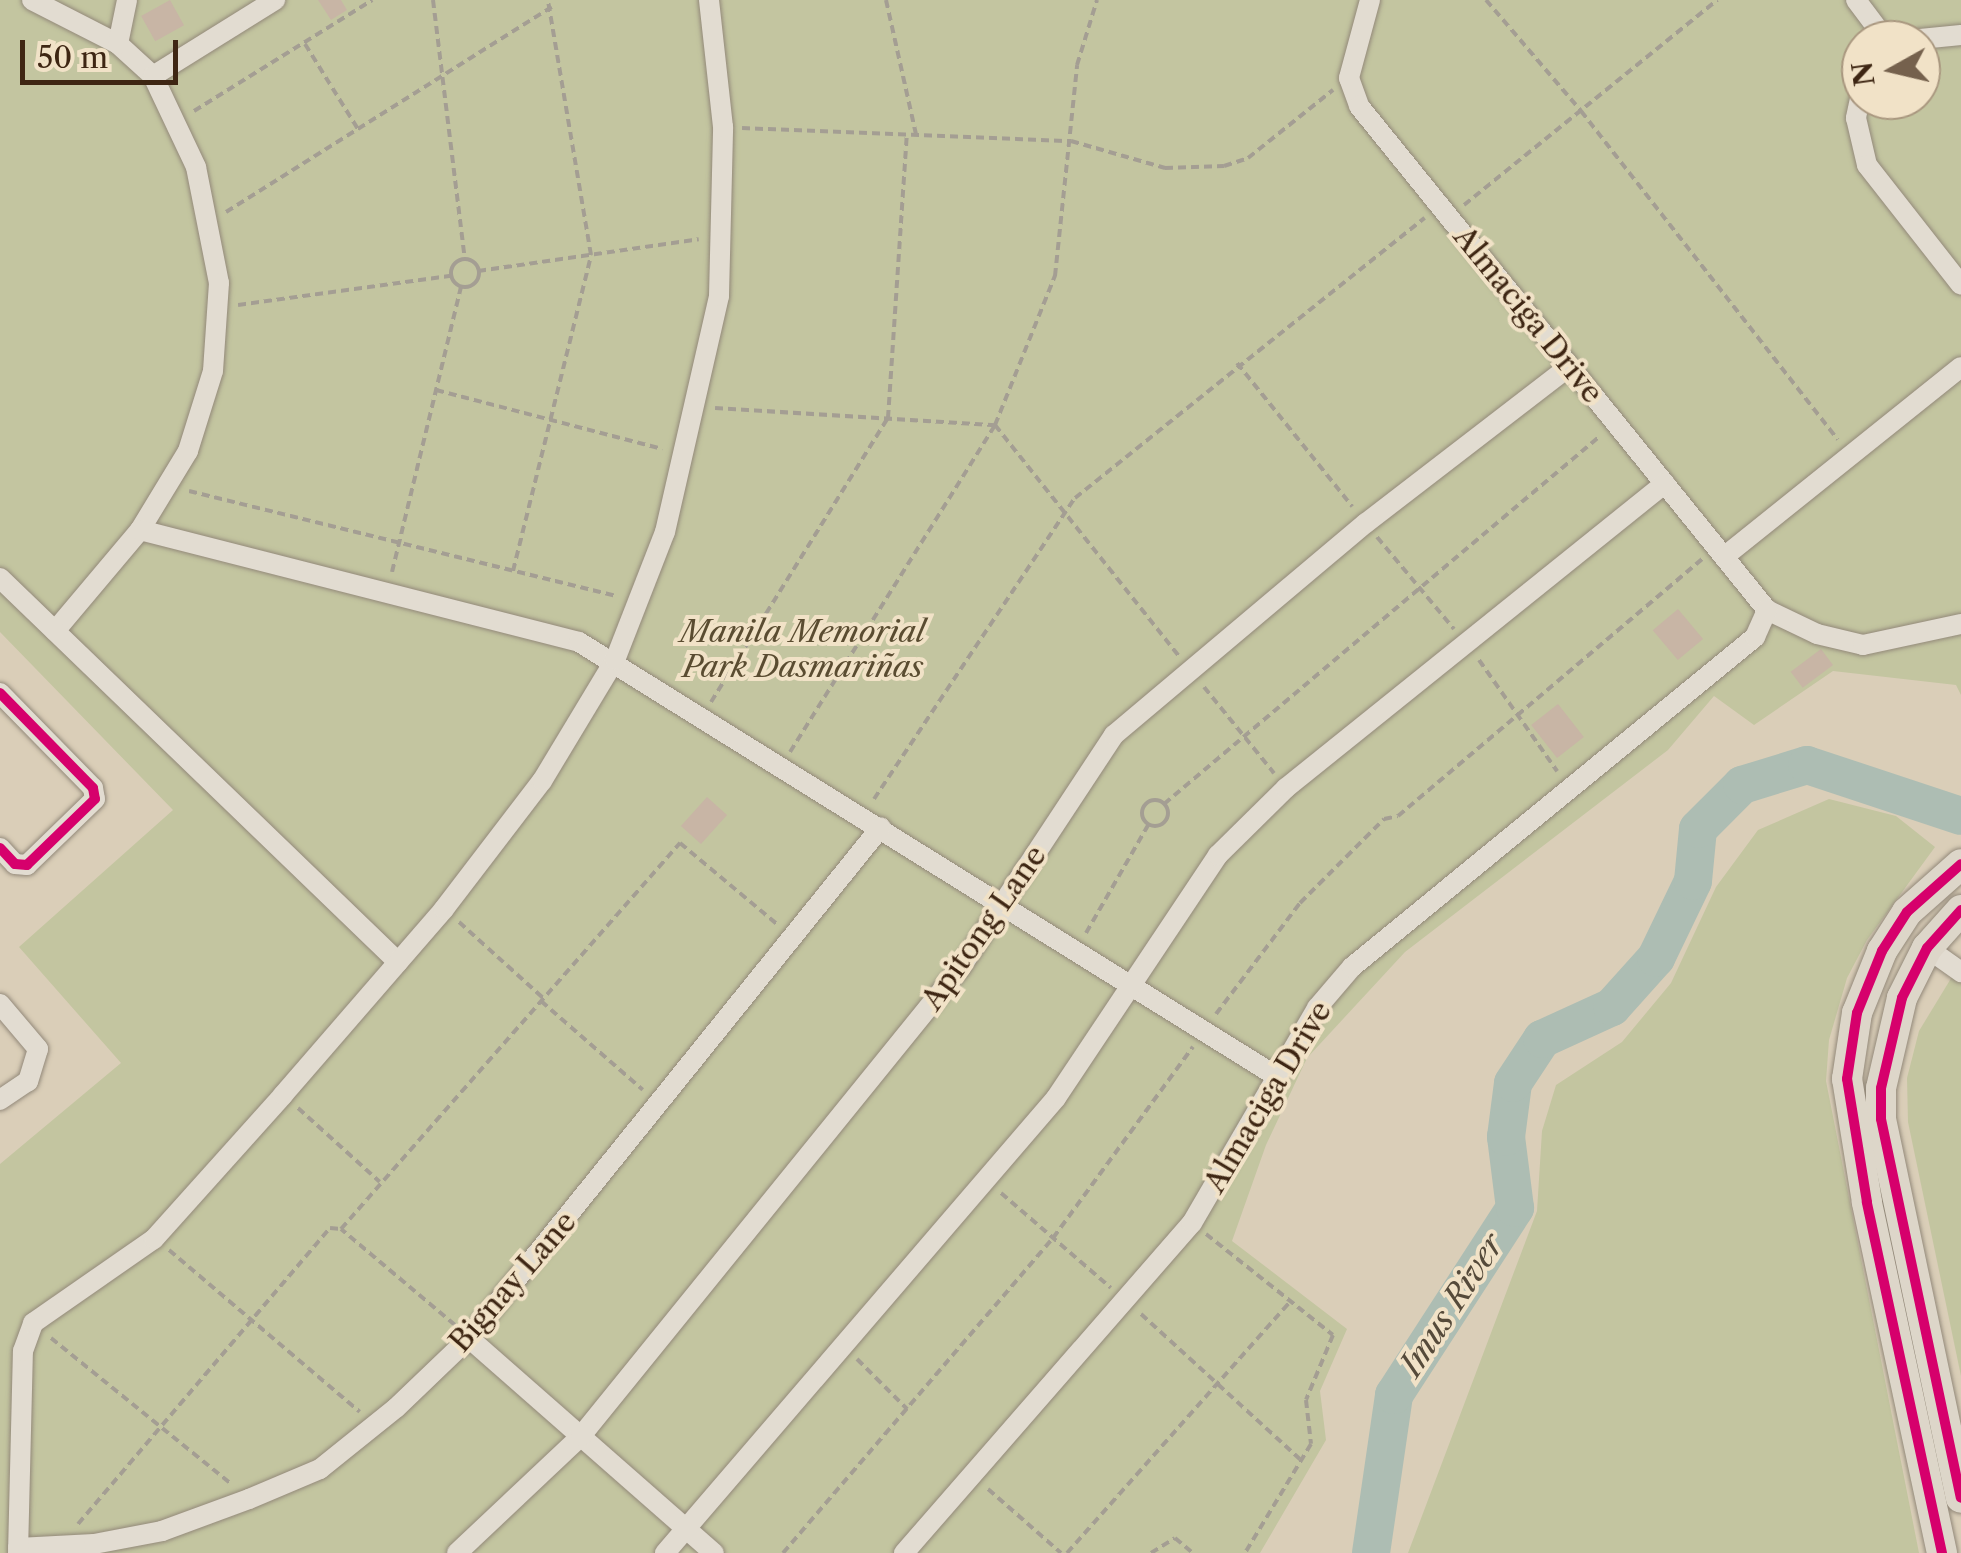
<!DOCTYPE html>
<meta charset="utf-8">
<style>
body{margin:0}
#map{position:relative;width:1961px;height:1553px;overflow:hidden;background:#daceb8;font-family:"Libre Caslon Text",serif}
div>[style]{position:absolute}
.green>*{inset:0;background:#c3c5a0}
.river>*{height:38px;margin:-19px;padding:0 19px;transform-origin:19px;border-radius:19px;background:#adbdb3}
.building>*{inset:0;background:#c8b5a5;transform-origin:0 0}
.path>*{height:4px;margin-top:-2px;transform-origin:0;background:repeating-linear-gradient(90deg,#a49e93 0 8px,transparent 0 13px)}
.path>.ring{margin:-2px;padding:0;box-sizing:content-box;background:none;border:4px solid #a49e93;border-radius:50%}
.roads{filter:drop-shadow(0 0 2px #93897a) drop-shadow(0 0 2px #93897a)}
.minor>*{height:20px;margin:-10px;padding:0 10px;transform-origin:10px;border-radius:10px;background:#e2dcd1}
.highway>*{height:30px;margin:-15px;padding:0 15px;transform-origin:15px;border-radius:15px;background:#ddd6c9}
.cycleway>*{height:10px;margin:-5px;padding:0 5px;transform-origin:5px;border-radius:5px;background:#d6006c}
span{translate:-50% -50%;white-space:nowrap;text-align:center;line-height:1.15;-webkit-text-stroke:8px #f1e2c7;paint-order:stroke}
.street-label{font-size:30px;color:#3e2613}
.park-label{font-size:30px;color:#5a4c31;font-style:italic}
.water-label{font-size:32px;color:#554a3a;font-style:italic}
.north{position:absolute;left:1841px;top:20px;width:100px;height:100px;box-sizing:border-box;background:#f1e2c7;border:2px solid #a9977f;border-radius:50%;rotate:262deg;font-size:28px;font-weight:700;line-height:40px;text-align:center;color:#3e2613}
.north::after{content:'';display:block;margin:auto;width:35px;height:45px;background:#75614d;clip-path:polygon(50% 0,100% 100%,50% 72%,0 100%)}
.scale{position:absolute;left:20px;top:40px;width:158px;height:45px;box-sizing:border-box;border:5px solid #3e2613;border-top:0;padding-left:12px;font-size:30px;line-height:35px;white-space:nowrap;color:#3e2613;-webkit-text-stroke:8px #f1e2c7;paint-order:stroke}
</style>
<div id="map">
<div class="green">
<i style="clip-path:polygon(evenodd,0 0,1961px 0,1961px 695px,1956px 685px,1833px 671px,1754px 725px,1714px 696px,1668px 750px,1405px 952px,1307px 1058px,1266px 1145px,1232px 1241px,1347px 1329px,1320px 1391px,1326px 1440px,1260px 1553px,0 1553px,0 1164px,121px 1063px,19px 947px,173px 810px,0 632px,0 0,1861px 40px,1921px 40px,1921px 100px,1861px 100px,1861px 40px)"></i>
<i style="clip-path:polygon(1829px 799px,1896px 816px,1935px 847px,1867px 940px,1847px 978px,1829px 1040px,1826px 1081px,1919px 1553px,1408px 1553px,1537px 1211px,1542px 1131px,1556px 1085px,1622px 1042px,1671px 983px,1716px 887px,1758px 830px)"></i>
<i style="clip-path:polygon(1961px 962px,1961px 1376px,1908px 1122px,1907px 1078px,1919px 1031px)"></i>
</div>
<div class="river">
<i style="left:1371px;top:1553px;width:160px;rotate:-81.7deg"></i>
<i style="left:1394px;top:1395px;width:223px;rotate:-57.1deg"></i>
<i style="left:1515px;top:1208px;width:72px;rotate:-97.2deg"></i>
<i style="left:1506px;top:1137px;width:54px;rotate:-82.6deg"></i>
<i style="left:1513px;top:1083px;width:53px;rotate:-56.6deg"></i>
<i style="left:1542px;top:1039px;width:77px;rotate:-24.6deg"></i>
<i style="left:1612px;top:1007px;width:66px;rotate:-48.1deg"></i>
<i style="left:1656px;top:958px;width:85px;rotate:-64.3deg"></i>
<i style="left:1693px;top:881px;width:52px;rotate:-84.5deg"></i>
<i style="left:1698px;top:829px;width:62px;rotate:-45deg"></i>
<i style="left:1742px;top:785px;width:68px;rotate:-17.1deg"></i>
<i style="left:1807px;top:765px;width:162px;rotate:18.3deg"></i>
</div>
<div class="building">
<i style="left:170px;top:0;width:29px;height:33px;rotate:61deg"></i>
<i style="clip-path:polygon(318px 0,341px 0,347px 10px,331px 20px)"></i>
<i style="left:1678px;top:609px;width:39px;height:33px;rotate:50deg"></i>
<i style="left:1821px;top:649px;width:20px;height:38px;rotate:53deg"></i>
<i style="left:1558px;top:704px;width:42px;height:34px;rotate:52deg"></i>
<i style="left:707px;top:797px;width:27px;height:39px;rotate:42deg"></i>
</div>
<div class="path">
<i style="left:433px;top:0;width:261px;rotate:83deg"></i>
<i style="left:886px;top:0;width:137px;rotate:77.4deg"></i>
<i style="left:1486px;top:0;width:146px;rotate:49.4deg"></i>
<i style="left:1581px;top:111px;width:417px;rotate:52deg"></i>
<i style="left:305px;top:44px;width:100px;rotate:58.1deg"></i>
<i style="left:194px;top:111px;width:210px;rotate:-31.9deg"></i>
<i style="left:742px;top:128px;width:329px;rotate:2.3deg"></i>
<i style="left:1071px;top:141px;width:98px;rotate:16deg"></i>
<i style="left:1165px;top:168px;width:59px;rotate:-1.9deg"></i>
<i style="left:1224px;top:166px;width:25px;rotate:-18deg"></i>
<i style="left:1248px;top:158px;width:109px;rotate:-38.7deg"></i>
<i style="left:1464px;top:205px;width:326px;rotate:-39deg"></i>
<i style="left:226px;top:212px;width:385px;rotate:-32.2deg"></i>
<i class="ring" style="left:451px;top:259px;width:24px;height:24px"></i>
<i style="left:478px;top:271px;width:223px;rotate:-8.2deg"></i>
<i style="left:238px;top:305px;width:215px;rotate:-7.8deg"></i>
<i style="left:1237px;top:363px;width:184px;rotate:51.2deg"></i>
<i style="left:436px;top:390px;width:234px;rotate:14.6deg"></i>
<i style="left:715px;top:408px;width:281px;rotate:3.5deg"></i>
<i style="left:995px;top:425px;width:295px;rotate:51.5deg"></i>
<i style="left:189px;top:491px;width:440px;rotate:13.8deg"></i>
<i style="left:1377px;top:537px;width:120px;rotate:50.1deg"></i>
<i style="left:513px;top:571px;width:325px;rotate:-76.1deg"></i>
<i style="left:591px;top:255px;width:259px;rotate:-99.6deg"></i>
<i style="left:392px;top:572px;width:294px;rotate:-76.4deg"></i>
<i style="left:1479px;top:660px;width:136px;rotate:54.9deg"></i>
<i style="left:1204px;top:687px;width:111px;rotate:50.9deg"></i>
<i style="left:711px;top:702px;width:335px;rotate:-58.1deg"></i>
<i style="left:888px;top:418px;width:285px;rotate:-86.2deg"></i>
<i style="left:790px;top:752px;width:386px;rotate:-57.9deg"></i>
<i style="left:995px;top:425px;width:161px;rotate:-68.1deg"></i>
<i style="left:1055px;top:276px;width:212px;rotate:-84deg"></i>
<i style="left:1077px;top:65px;width:68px;rotate:-72.9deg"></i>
<i style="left:874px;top:799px;width:362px;rotate:-56.3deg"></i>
<i style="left:1075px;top:498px;width:448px;rotate:-38.7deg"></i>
<i class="ring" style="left:1142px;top:800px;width:22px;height:22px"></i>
<i style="left:1164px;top:804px;width:571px;rotate:-40.17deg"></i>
<i style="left:459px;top:922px;width:113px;rotate:42.1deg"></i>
<i style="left:1086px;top:933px;width:125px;rotate:-60.1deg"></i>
<i style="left:541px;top:1001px;width:135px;rotate:41.1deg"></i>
<i style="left:1216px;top:1014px;width:139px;rotate:-52.9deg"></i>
<i style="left:1300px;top:903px;width:119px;rotate:-45deg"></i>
<i style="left:1384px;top:819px;width:14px;rotate:-12deg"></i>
<i style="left:1398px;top:816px;width:398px;rotate:-40.2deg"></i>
<i style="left:298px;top:1108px;width:110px;rotate:42.1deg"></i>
<i style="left:1001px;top:1193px;width:145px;rotate:40.8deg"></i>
<i style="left:1206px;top:1234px;width:162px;rotate:38.5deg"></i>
<i style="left:1333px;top:1335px;width:70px;rotate:112.6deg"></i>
<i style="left:1306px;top:1400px;width:44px;rotate:83.5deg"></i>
<i style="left:1311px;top:1444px;width:127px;rotate:121.2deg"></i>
<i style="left:169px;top:1250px;width:250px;rotate:40.3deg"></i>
<i style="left:1141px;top:1314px;width:215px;rotate:42.4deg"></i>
<i style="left:455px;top:1325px;width:149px;rotate:-139.9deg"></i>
<i style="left:341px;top:1229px;width:514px;rotate:-48.71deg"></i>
<i style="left:680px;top:843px;width:128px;rotate:39.9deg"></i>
<i style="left:51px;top:1338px;width:230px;rotate:39deg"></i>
<i style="left:857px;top:1359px;width:71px;rotate:45deg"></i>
<i style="left:988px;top:1489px;width:97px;rotate:41.2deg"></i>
<i style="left:78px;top:1524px;width:389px;rotate:-49.6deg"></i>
<i style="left:330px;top:1228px;width:11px;rotate:5deg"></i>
<i style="left:783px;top:1553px;width:415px;rotate:-49.4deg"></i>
<i style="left:1053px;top:1238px;width:237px;rotate:-53.8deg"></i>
<i style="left:1067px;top:1553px;width:334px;rotate:-48.4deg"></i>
<i style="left:1151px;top:1553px;width:28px;rotate:-32deg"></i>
<i style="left:1175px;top:1538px;width:23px;rotate:40deg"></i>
</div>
<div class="roads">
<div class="minor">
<i style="left:32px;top:0;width:97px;rotate:27.1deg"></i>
<i style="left:118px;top:44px;width:47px;rotate:42.4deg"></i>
<i style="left:153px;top:76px;width:101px;rotate:64.7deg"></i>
<i style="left:196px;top:167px;width:118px;rotate:78.8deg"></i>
<i style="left:219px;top:283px;width:88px;rotate:93.9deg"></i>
<i style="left:213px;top:371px;width:84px;rotate:107.4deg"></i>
<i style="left:188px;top:451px;width:92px;rotate:121.3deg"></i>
<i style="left:140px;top:530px;width:132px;rotate:130.1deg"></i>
<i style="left:1370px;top:0;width:81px;rotate:105.1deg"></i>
<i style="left:1349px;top:78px;width:30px;rotate:70deg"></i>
<i style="left:1359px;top:106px;width:648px;rotate:51.01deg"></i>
<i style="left:1767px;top:610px;width:55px;rotate:25.6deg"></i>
<i style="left:1817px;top:634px;width:47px;rotate:13.4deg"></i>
<i style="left:1863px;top:645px;width:100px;rotate:-12.1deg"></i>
<i style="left:1856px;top:0;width:50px;rotate:53.1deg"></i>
<i style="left:1910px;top:40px;width:51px;rotate:-5.6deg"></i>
<i style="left:118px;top:44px;width:45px;rotate:-78.4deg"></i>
<i style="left:153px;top:76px;width:144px;rotate:-31.9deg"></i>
<i style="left:1861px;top:94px;width:25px;rotate:102deg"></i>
<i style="left:1856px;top:118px;width:48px;rotate:76.8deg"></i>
<i style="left:1867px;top:165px;width:152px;rotate:51.9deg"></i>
<i style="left:140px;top:530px;width:453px;rotate:14.3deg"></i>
<i style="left:579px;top:642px;width:821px;rotate:31.91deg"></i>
<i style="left:1725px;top:556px;width:302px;rotate:-38.7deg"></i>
<i style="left:0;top:578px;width:553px;rotate:43.97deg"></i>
<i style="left:0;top:693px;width:133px;rotate:45.6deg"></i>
<i style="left:93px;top:788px;width:11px;rotate:80deg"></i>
<i style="left:95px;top:799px;width:95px;rotate:135.9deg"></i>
<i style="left:27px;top:865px;width:12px;rotate:-175deg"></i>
<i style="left:15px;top:864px;width:22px;rotate:-133deg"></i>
<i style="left:1927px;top:948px;width:42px;rotate:35.2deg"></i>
<i style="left:0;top:1004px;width:59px;rotate:49.8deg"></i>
<i style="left:38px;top:1049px;width:34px;rotate:107deg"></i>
<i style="left:28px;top:1081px;width:34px;rotate:146deg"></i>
<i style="left:469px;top:1338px;width:326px;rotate:41.3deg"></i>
<i style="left:18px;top:1548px;width:76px;rotate:-3deg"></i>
<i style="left:94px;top:1544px;width:69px;rotate:-10.8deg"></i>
<i style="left:162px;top:1531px;width:93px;rotate:-20.2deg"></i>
<i style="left:249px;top:1499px;width:77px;rotate:-22.9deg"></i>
<i style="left:320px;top:1469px;width:97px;rotate:-38.8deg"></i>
<i style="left:396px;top:1408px;width:101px;rotate:-43.8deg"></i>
<i style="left:469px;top:1338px;width:656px;rotate:-51.12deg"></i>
<i style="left:18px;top:1553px;width:202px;rotate:-88.6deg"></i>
<i style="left:23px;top:1351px;width:30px;rotate:-70deg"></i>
<i style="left:33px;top:1323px;width:147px;rotate:-34.8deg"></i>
<i style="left:154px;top:1239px;width:193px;rotate:-48.1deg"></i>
<i style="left:283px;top:1095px;width:246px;rotate:-49.1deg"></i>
<i style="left:444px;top:909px;width:161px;rotate:-52.6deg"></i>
<i style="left:542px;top:781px;width:141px;rotate:-58.9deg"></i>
<i style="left:615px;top:660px;width:137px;rotate:-68.7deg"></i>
<i style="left:665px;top:532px;width:242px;rotate:-77.1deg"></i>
<i style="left:719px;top:296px;width:169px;rotate:-88.6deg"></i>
<i style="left:723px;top:127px;width:128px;rotate:-96.3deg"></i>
<i style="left:457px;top:1553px;width:170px;rotate:-43.3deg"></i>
<i style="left:581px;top:1436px;width:604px;rotate:-50.98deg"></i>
<i style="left:961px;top:967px;width:278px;rotate:-56.6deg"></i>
<i style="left:1114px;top:735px;width:329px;rotate:-40.1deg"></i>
<i style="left:1366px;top:523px;width:257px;rotate:-37.6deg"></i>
<i style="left:665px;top:1553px;width:600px;rotate:-49.33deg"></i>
<i style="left:1056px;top:1098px;width:292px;rotate:-56.3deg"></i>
<i style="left:1218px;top:855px;width:95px;rotate:-44.6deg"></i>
<i style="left:1286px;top:788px;width:486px;rotate:-38.8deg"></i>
<i style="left:904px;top:1553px;width:438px;rotate:-48.9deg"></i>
<i style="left:1192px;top:1223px;width:249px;rotate:-59.8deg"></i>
<i style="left:1317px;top:1008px;width:54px;rotate:-49.5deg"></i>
<i style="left:1352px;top:967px;width:521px;rotate:-39.31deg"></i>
<i style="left:1755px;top:637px;width:30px;rotate:-66deg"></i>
</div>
<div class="highway">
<i style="left:1961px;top:910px;width:51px;rotate:131.8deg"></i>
<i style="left:1927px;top:948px;width:56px;rotate:116.6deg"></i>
<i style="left:1902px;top:998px;width:92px;rotate:103.1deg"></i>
<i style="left:1881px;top:1088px;width:31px;rotate:90deg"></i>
<i style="left:1881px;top:1119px;width:387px;rotate:78.1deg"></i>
<i style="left:1942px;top:1553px;width:359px;rotate:-102.1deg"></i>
<i style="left:1867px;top:1202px;width:125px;rotate:-99.2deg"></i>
<i style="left:1847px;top:1079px;width:67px;rotate:-81.4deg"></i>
<i style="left:1857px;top:1013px;width:67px;rotate:-68deg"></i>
<i style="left:1882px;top:951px;width:46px;rotate:-57.3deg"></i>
<i style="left:1907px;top:912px;width:72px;rotate:-41.6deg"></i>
</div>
</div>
<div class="cycleway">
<i style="left:0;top:693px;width:133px;rotate:45.6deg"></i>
<i style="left:93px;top:788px;width:11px;rotate:80deg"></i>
<i style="left:95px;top:799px;width:95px;rotate:135.9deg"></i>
<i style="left:27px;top:865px;width:12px;rotate:-175deg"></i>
<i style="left:15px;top:864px;width:22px;rotate:-133deg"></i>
<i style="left:1961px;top:910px;width:51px;rotate:131.8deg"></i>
<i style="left:1927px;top:948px;width:56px;rotate:116.6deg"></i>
<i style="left:1902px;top:998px;width:92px;rotate:103.1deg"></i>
<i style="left:1881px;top:1088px;width:31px;rotate:90deg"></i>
<i style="left:1881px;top:1119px;width:387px;rotate:78.1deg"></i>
<i style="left:1942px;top:1553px;width:359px;rotate:-102.1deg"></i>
<i style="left:1867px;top:1202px;width:125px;rotate:-99.2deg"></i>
<i style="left:1847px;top:1079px;width:67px;rotate:-81.4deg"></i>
<i style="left:1857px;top:1013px;width:67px;rotate:-68deg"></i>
<i style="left:1882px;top:951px;width:46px;rotate:-57.3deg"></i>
<i style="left:1907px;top:912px;width:72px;rotate:-41.6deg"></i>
</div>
<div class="street-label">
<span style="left:1528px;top:315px;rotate:51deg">Almaciga Drive</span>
<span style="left:984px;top:928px;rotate:-55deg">Apitong Lane</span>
<span style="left:1268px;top:1097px;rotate:-59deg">Almaciga Drive</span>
<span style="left:513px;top:1282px;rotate:-49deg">Bignay Lane</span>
</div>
<div class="park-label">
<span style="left:803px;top:649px">Manila Memorial<br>Park Dasmariñas</span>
</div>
<div class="water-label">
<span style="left:1452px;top:1305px;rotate:-57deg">Imus River</span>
</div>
<div class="north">N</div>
<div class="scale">50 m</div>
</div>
